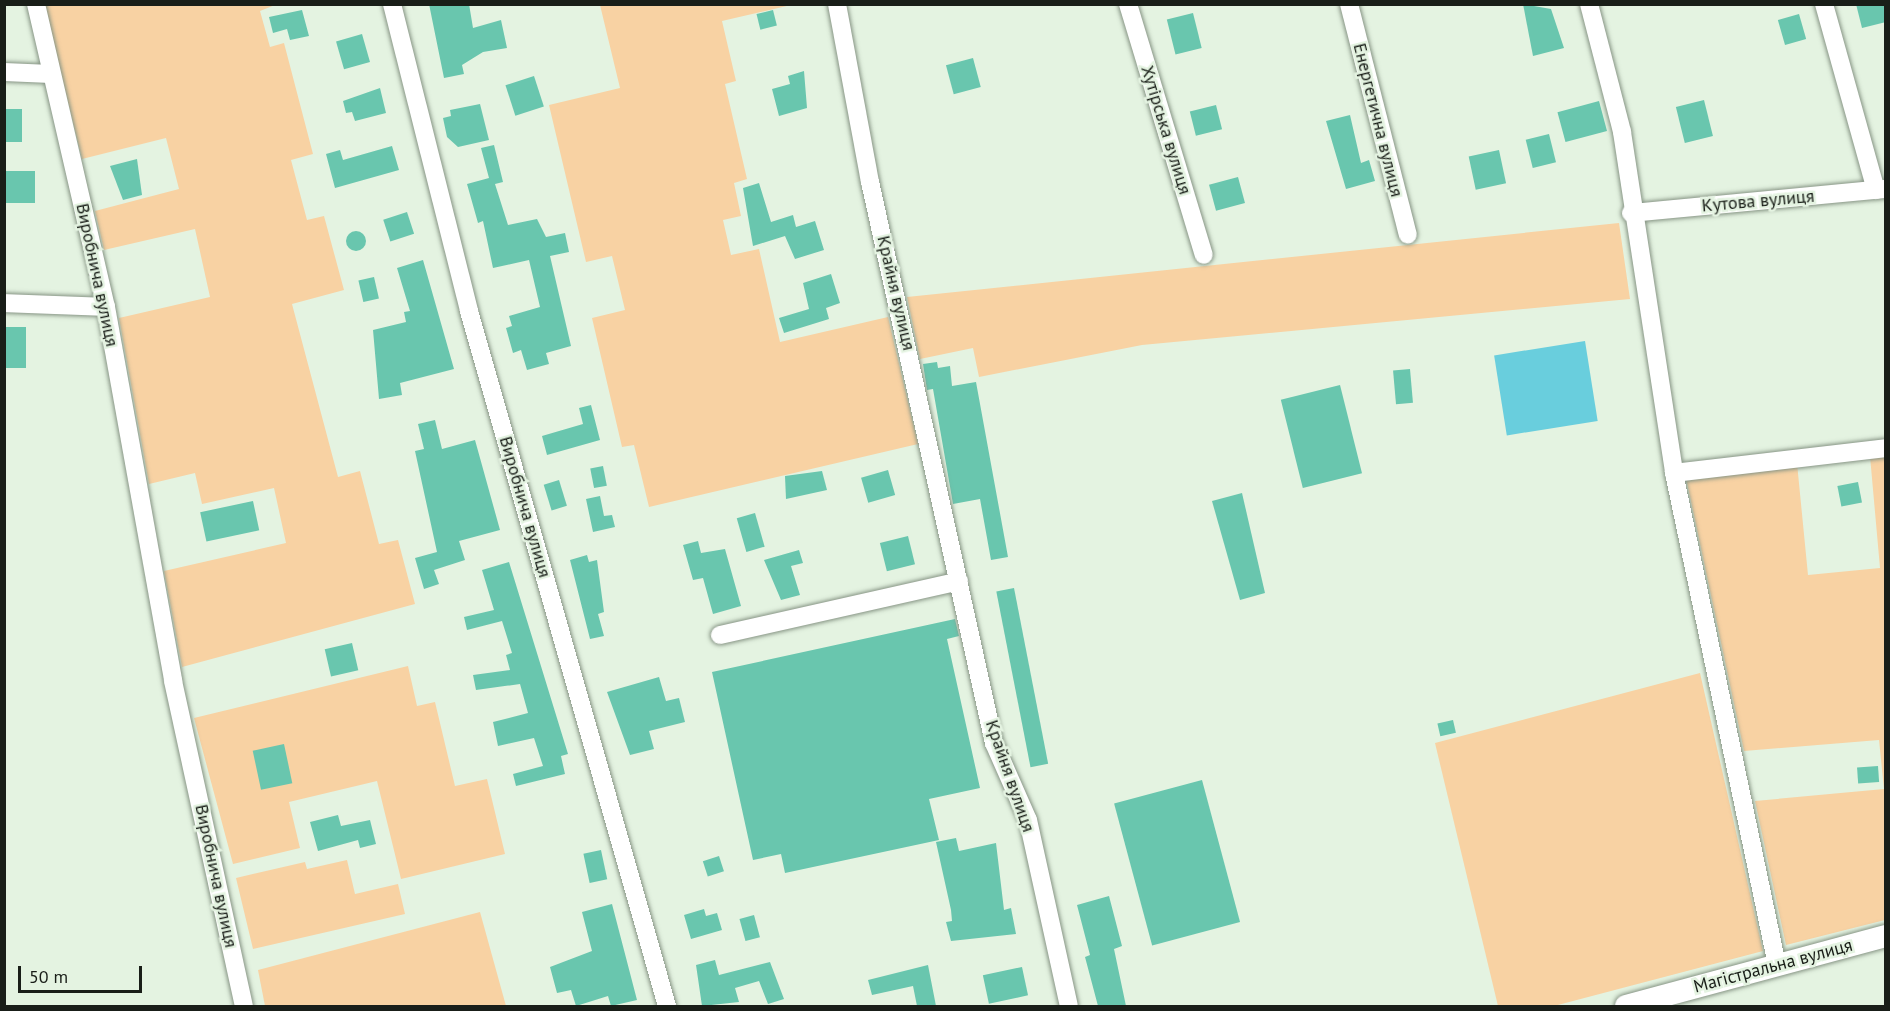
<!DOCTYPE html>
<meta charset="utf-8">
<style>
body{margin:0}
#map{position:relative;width:1890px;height:1011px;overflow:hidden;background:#e4f3e1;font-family:"PT Sans",sans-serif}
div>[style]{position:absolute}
.green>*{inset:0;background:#f8d2a3}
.water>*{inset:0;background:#69cedd;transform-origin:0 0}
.building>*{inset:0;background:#69c6ae;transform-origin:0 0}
.round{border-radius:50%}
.roads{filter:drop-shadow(0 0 2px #879585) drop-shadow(0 0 2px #879585)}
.minor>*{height:18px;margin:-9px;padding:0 9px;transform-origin:9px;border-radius:9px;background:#fff}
.tertiary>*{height:22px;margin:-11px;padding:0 11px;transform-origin:11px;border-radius:11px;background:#fff}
span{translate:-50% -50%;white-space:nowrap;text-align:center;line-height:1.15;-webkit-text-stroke:5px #e4f3e1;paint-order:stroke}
.street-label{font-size:18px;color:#191e18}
.frame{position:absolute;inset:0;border:6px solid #191e18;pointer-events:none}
.scale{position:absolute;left:18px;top:966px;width:124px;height:27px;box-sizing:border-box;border:3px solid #191e18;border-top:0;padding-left:8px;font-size:18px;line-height:21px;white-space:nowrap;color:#191e18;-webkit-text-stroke:4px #e4f3e1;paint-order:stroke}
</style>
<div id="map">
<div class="green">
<i style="clip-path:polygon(44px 5px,275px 5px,260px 11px,270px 47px,284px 43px,313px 154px,291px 160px,307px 220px,324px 216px,344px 290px,292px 304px,338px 477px,360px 471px,379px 544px,398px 540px,415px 604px,182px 667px,164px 571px,286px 543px,274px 488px,202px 504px,195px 473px,149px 484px,119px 318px,210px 297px,195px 229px,104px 250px,95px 211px,179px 189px,166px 138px,82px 159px)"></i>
<i style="clip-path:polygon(600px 5px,791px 5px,722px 21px,736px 81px,725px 84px,747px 179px,734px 183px,741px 216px,723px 220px,731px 255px,759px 249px,780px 342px,888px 317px,918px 444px,649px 507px,634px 445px,622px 447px,592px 318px,625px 310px,612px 256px,586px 262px,549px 105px,620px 88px)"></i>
<i style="clip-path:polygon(1619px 223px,1630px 299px,1142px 345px,979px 377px,973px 348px,920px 359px,907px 297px)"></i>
<i style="clip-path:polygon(1885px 455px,1885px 920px,1786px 945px,1755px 801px,1884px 789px,1879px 740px,1744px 751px,1686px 478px,1797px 463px,1808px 575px,1880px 568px,1870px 456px)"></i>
<i style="clip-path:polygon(408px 666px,417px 706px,435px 702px,455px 786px,487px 779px,505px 854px,401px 879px,377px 781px,289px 802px,300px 848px,233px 864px,194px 718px)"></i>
<i style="clip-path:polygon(1700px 673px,1763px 951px,1554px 1006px,1498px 1006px,1435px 743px)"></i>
<i style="clip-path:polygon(347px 860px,355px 894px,398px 884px,405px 914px,253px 949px,236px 878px,305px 862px,307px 869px)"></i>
<i style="clip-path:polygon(480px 912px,506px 1006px,265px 1006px,258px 970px)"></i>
</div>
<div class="water">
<i style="left:1585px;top:341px;width:81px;height:92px;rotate:81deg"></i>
</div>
<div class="building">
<i style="clip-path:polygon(429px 4px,469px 4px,473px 28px,501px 20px,507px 48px,483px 52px,462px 65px,464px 74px,444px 78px)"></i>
<i style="clip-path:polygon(1523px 4px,1551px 9px,1564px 48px,1533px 56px)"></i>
<i style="clip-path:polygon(1856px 4px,1886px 4px,1886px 22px,1862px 28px)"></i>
<i style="clip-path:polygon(302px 10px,309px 36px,290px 40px,287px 29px,273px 33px,269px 17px)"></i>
<i style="left:773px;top:10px;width:16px;height:17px;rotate:76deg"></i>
<i style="left:1193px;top:13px;width:36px;height:27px;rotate:76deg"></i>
<i style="left:1799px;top:14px;width:26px;height:22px;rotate:74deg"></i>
<i style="left:362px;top:34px;width:29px;height:27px;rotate:74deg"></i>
<i style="left:973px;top:58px;width:30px;height:28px;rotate:75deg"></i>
<i style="clip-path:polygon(804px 71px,807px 108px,779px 116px,772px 89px,790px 84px,788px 76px)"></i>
<i style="left:534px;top:76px;width:32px;height:30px;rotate:72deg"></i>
<i style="clip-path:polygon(380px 88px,386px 113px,355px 121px,352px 112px,346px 113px,343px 101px)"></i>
<i style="left:1704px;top:100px;width:37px;height:29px;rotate:76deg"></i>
<i style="left:1599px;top:101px;width:31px;height:43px;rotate:75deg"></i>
<i style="clip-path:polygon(480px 104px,489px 140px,458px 147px,447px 137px,443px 118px,451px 116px,450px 110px)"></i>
<i style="left:1216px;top:105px;width:25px;height:27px;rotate:76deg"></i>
<i style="left:4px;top:109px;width:18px;height:33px"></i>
<i style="clip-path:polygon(1350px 115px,1361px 163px,1369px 160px,1375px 181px,1346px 189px,1326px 121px)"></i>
<i style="left:1549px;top:134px;width:29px;height:24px;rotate:76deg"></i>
<i style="clip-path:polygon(494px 145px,503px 182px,495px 184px,508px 225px,537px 219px,546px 237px,565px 233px,569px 252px,550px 256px,571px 346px,546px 353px,549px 364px,527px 370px,521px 350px,513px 353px,506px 328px,512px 326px,509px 316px,540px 307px,529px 260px,493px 268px,483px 221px,478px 223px,467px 184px,489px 178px,481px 148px)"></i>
<i style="clip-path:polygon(392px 146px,399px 170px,335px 188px,326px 154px,340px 150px,343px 160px)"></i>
<i style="left:1499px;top:150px;width:34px;height:31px;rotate:78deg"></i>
<i style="clip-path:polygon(137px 159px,142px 195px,123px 200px,110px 166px)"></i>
<i style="left:4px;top:171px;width:31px;height:32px"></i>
<i style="left:1238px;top:177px;width:27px;height:30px;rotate:75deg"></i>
<i style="clip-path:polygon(759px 183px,771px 222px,793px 215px,796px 227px,815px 221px,824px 250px,795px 259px,785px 236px,753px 246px,743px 188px)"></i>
<i style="left:407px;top:212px;width:23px;height:25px;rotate:72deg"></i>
<i class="round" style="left:346px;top:231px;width:20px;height:20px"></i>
<i style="clip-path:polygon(423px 260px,454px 369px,400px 383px,402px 395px,379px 399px,373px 330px,406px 322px,404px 312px,410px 311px,397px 268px)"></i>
<i style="clip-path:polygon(831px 274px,840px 303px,826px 308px,829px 319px,784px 333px,779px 318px,809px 309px,803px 283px)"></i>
<i style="left:374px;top:277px;width:22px;height:16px;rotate:77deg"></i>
<i style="left:4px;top:327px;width:22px;height:41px"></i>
<i style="clip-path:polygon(937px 362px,938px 368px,950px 366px,952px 386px,976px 382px,1008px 557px,991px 560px,980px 499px,953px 504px,933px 389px,927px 390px,923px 364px)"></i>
<i style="left:1410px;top:369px;width:34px;height:17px;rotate:85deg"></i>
<i style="left:1340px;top:385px;width:91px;height:61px;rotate:76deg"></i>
<i style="clip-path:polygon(591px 405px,600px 440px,547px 455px,542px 436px,583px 424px,579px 408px)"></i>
<i style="clip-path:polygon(435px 420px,442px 449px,475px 440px,500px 530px,459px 541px,465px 560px,434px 570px,439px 584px,424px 589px,415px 558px,437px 552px,415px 451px,424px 449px,418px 424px)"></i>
<i style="left:603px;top:466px;width:20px;height:13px;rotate:79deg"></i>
<i style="left:888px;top:470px;width:26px;height:28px;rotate:74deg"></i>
<i style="clip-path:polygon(822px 471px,827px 490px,786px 499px,785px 476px)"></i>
<i style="left:559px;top:480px;width:27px;height:16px;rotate:73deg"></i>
<i style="left:1858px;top:482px;width:21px;height:21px;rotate:79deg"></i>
<i style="clip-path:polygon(1242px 493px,1265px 593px,1240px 600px,1212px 501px)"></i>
<i style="clip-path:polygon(600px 496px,604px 516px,612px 515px,615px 527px,593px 532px,586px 499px)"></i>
<i style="left:253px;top:501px;width:30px;height:54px;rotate:78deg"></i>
<i style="left:755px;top:513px;width:35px;height:19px;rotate:74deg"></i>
<i style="left:908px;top:536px;width:29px;height:29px;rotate:76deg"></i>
<i style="clip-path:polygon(698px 541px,701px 553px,725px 549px,741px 606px,713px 614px,703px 578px,693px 580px,683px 545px)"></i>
<i style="clip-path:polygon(799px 550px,803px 563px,791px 566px,800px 595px,781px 600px,764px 560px)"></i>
<i style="clip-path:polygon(587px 555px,589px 562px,597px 560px,604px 612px,598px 614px,604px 636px,590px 639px,570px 560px)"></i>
<i style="clip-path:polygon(509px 562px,568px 754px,561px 756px,565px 774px,516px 786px,513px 774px,543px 766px,534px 738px,498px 746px,493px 722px,528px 713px,520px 684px,476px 690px,473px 675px,510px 670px,506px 655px,512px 653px,502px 621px,467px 630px,464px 617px,494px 610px,482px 570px)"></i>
<i style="left:1014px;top:588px;width:179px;height:18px;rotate:79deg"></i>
<i style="clip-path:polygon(955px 619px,959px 636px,947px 639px,980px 788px,929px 799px,939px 840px,785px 873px,781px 854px,753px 860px,712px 672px)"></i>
<i style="left:352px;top:643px;width:28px;height:28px;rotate:77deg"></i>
<i style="clip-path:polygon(659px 677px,666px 701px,679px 698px,685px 722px,649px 731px,654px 749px,630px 755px,607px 692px)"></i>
<i style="left:1453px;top:720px;width:13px;height:16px;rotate:77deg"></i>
<i style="left:284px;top:744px;width:40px;height:32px;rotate:78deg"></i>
<i style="left:1878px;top:766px;width:16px;height:21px;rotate:86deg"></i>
<i style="left:1202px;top:780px;width:147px;height:91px;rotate:75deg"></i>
<i style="clip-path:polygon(338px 815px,341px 826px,370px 820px,376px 844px,360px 848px,358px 840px,318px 851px,310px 822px)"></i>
<i style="clip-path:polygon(956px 838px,959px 851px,996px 843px,1004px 910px,1011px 908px,1016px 934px,951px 941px,946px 922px,952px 921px,951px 910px,936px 842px)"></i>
<i style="left:601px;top:850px;width:30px;height:18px;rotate:78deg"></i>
<i style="left:719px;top:856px;width:16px;height:17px;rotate:72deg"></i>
<i style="clip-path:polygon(1109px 896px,1122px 946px,1114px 949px,1126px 1006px,1098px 1006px,1085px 957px,1090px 955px,1077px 905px)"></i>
<i style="clip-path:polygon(612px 904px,637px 1000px,611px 1006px,608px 996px,576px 1006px,571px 990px,557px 993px,550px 967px,592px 951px,582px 912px)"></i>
<i style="clip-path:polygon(704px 909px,706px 916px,717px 913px,722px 930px,691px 939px,684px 915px)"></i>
<i style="left:754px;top:915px;width:23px;height:15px;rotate:75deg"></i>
<i style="clip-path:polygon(715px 960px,719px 975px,770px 962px,784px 999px,768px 1004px,759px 981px,735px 988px,739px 1002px,702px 1006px,696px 965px)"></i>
<i style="clip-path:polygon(928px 965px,936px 1006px,917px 1006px,913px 986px,872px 995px,868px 980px)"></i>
<i style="left:1022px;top:967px;width:29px;height:40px;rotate:78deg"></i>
</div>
<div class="roads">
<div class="minor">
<i style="left:36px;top:4px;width:311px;rotate:77deg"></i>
<i style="left:106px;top:307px;width:380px;rotate:79.8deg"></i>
<i style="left:173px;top:681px;width:333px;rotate:77.7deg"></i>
<i style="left:392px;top:4px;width:317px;rotate:75.9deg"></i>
<i style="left:469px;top:311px;width:723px;rotate:74.1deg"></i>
<i style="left:837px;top:4px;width:181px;rotate:79.5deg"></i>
<i style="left:870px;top:182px;width:575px;rotate:77.54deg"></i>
<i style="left:994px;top:743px;width:84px;rotate:66.2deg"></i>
<i style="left:1028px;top:820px;width:190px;rotate:77.6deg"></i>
<i style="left:1128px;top:4px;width:262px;rotate:73.2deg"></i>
<i style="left:1349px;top:4px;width:238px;rotate:75.7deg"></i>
<i style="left:1589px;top:4px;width:132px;rotate:75.5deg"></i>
<i style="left:1622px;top:132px;width:345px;rotate:81.3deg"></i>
<i style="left:1674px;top:473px;width:503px;rotate:78.18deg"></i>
<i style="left:1824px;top:4px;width:193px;rotate:74.4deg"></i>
<i style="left:4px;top:72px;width:47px;rotate:2.4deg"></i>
<i style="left:1631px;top:213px;width:256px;rotate:-5.4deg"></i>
<i style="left:4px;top:303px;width:102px;rotate:2.2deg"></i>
<i style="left:1674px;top:473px;width:213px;rotate:-6.7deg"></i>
<i style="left:720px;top:635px;width:245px;rotate:-12.7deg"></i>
</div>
<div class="tertiary">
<i style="left:1626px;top:1006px;width:269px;rotate:-15.1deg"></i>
</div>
</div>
<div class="street-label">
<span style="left:1378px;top:120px;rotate:76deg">Енергетична вулиця</span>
<span style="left:1166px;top:130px;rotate:73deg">Хутірська вулиця</span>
<span style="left:1758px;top:201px;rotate:-5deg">Кутова вулиця</span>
<span style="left:97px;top:275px;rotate:78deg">Виробнича вулиця</span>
<span style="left:896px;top:293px;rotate:77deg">Крайня вулиця</span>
<span style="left:525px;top:507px;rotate:74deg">Виробнича вулиця</span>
<span style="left:1010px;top:776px;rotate:71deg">Крайня вулиця</span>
<span style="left:216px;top:876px;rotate:78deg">Виробнича вулиця</span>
<span style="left:1773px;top:966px;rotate:-15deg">Магістральна вулиця</span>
</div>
<div class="frame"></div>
<div class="scale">50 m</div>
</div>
